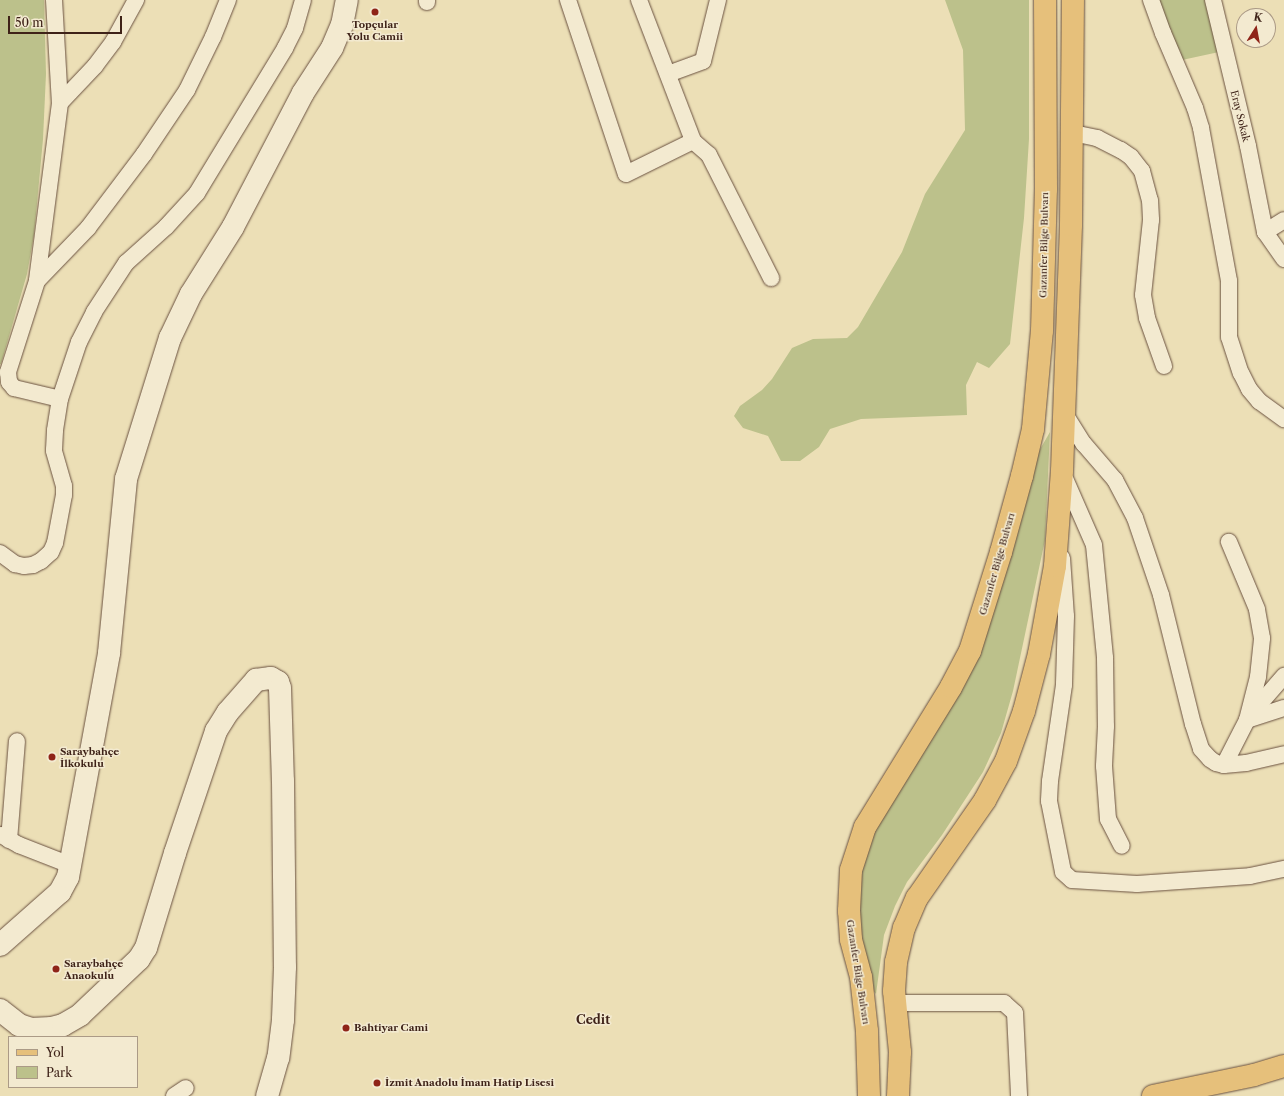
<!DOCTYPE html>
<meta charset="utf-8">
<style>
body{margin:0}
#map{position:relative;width:1284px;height:1096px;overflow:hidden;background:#ecdfb6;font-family:"Libre Caslon Text",serif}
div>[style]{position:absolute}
.green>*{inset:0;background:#bcc18b}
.roads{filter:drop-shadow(0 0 1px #6a5140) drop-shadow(0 0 1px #6a5140)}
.minor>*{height:16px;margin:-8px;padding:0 8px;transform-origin:8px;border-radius:8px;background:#f3ead0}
.secondary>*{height:22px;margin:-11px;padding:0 11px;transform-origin:11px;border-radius:11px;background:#f3ead0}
.primary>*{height:22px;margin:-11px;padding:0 11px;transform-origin:11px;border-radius:11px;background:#e6c07b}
.dots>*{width:11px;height:11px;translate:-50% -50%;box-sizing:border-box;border:2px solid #f3ead0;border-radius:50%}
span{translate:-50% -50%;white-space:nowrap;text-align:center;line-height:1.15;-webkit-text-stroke:3px #f3ead0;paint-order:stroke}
.poi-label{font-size:10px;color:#3e2218;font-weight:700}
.left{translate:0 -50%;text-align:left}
.street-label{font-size:10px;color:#3e2218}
.quarter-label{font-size:12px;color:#3e2218;font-weight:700}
.legend{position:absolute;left:8px;top:1036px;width:130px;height:52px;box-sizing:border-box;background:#f3ead0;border:1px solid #ab9a86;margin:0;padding:5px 7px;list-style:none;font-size:12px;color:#3e2218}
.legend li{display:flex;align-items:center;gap:8px;height:20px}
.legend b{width:20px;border:1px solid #ab9a86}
.north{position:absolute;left:1236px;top:8px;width:40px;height:40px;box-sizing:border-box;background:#f3ead0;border:1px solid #ab9a86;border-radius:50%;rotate:11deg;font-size:11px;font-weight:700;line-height:16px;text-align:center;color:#3e2218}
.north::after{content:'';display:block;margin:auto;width:14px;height:18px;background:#8f2418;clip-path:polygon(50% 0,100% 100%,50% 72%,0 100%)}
.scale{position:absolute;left:8px;top:16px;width:114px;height:18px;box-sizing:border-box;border:2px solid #3e2218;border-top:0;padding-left:5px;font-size:12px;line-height:14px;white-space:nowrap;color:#3e2218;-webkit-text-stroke:3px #f3ead0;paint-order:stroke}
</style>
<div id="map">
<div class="green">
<i style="clip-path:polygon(0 0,44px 0,46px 74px,43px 139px,34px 235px,27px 274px,1px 364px,0 364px)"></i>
<i style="clip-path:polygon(945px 0,1029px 0,1029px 139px,1024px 218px,1010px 344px,989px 368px,977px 362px,966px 385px,967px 415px,861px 419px,830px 429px,819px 447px,800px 461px,781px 461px,768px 436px,743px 428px,734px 416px,740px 406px,762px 390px,772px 379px,792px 348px,813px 339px,847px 338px,858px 327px,902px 252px,925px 194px,965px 130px,963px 50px)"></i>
<i style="clip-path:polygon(1159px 0,1206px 0,1219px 52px,1182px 60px,1180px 50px,1176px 51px)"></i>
<i style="clip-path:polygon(1050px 432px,1045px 540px,1013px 691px,1001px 733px,983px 772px,942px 835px,907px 882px,895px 906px,884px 935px,876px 994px,870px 987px,858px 918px,861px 871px,869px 836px,965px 672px,1028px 470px)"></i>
</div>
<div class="roads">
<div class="minor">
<i style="left:54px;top:0;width:103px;rotate:86.7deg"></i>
<i style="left:60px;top:103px;width:179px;rotate:97.4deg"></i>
<i style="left:37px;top:281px;width:96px;rotate:107.7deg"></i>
<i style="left:8px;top:372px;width:10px;rotate:84deg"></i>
<i style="left:9px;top:382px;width:8px;rotate:50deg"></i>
<i style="left:14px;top:388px;width:47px;rotate:13.4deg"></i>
<i style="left:568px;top:0;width:183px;rotate:71.6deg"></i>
<i style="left:626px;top:174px;width:75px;rotate:-26.2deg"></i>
<i style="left:639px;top:0;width:151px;rotate:69deg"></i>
<i style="left:693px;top:141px;width:21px;rotate:41deg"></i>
<i style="left:709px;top:155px;width:138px;rotate:63.2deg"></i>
<i style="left:1151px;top:0;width:35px;rotate:70deg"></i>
<i style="left:1163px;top:33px;width:82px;rotate:66.9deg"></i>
<i style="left:1195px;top:108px;width:21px;rotate:73deg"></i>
<i style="left:1201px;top:128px;width:156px;rotate:79.6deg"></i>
<i style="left:1229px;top:281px;width:56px;rotate:90deg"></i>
<i style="left:1229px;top:337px;width:38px;rotate:72deg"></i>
<i style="left:1241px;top:373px;width:18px;rotate:63deg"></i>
<i style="left:1249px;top:389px;width:16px;rotate:50deg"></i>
<i style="left:1259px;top:401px;width:31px;rotate:36deg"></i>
<i style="left:1213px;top:0;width:150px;rotate:76.5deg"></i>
<i style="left:1248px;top:146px;width:88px;rotate:78.8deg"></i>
<i style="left:1265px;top:232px;width:33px;rotate:55deg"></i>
<i style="left:427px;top:2px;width:2px;rotate:-90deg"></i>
<i style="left:668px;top:74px;width:37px;rotate:-20deg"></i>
<i style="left:703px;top:61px;width:63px;rotate:-76.2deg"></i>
<i style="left:60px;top:103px;width:51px;rotate:-46.6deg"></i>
<i style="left:95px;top:66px;width:30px;rotate:-53deg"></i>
<i style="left:113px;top:42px;width:48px;rotate:-61.3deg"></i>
<i style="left:1073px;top:133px;width:25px;rotate:12deg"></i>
<i style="left:1097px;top:138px;width:27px;rotate:27deg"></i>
<i style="left:1121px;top:150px;width:12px;rotate:35deg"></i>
<i style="left:1131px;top:157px;width:18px;rotate:52deg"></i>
<i style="left:1142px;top:171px;width:30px;rotate:75deg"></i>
<i style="left:1150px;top:200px;width:20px;rotate:87deg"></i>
<i style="left:1151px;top:220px;width:75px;rotate:96.1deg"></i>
<i style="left:1143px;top:295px;width:23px;rotate:80deg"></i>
<i style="left:1147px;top:318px;width:51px;rotate:70.5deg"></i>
<i style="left:1265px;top:232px;width:22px;rotate:-32deg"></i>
<i style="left:37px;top:281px;width:74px;rotate:-46.1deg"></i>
<i style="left:88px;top:228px;width:93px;rotate:-52.9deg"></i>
<i style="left:144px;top:154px;width:77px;rotate:-56.1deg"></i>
<i style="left:187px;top:90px;width:59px;rotate:-63.9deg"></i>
<i style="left:213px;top:37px;width:40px;rotate:-68deg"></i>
<i style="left:1063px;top:411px;width:39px;rotate:58deg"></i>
<i style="left:1084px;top:444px;width:48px;rotate:49.3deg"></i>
<i style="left:1115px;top:480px;width:43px;rotate:62.2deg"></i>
<i style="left:1135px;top:518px;width:81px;rotate:71.3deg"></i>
<i style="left:1161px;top:595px;width:133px;rotate:76.1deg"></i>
<i style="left:1193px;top:724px;width:26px;rotate:72deg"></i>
<i style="left:1201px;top:749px;width:13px;rotate:48deg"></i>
<i style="left:1210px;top:759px;width:7px;rotate:34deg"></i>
<i style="left:1216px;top:763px;width:8px;rotate:14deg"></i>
<i style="left:1224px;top:765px;width:22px;rotate:-5deg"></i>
<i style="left:1246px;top:763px;width:39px;rotate:-13deg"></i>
<i style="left:1063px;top:474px;width:77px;rotate:66.4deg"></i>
<i style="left:1094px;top:545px;width:114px;rotate:84.4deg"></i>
<i style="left:1105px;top:658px;width:68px;rotate:89.2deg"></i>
<i style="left:1106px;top:726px;width:40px;rotate:92.9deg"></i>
<i style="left:1104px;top:766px;width:53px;rotate:85.7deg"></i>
<i style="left:1108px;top:819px;width:30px;rotate:63deg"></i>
<i style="left:0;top:553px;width:19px;rotate:36deg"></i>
<i style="left:15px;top:564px;width:9px;rotate:13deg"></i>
<i style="left:24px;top:566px;width:9px;rotate:-6deg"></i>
<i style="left:33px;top:565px;width:9px;rotate:-27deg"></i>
<i style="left:41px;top:561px;width:13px;rotate:-42deg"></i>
<i style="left:51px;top:552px;width:10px;rotate:-66deg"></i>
<i style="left:55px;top:543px;width:49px;rotate:-79.4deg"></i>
<i style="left:64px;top:495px;width:9px;rotate:-90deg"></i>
<i style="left:64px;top:486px;width:37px;rotate:-106deg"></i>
<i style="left:54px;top:450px;width:20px;rotate:-87deg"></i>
<i style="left:55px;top:430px;width:31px;rotate:-81deg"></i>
<i style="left:60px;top:399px;width:60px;rotate:-71.6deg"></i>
<i style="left:79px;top:342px;width:34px;rotate:-63deg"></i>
<i style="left:94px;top:312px;width:59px;rotate:-56.9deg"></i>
<i style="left:126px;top:263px;width:54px;rotate:-42deg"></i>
<i style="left:166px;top:227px;width:46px;rotate:-47.6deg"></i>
<i style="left:197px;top:193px;width:170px;rotate:-58.7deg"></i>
<i style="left:285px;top:48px;width:22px;rotate:-63deg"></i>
<i style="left:295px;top:28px;width:29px;rotate:-74deg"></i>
<i style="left:1062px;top:558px;width:58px;rotate:86.1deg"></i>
<i style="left:1066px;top:616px;width:69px;rotate:91.7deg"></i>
<i style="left:1064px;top:685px;width:97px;rotate:98.3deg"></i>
<i style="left:1050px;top:781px;width:20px;rotate:93deg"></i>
<i style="left:1049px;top:801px;width:72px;rotate:78.8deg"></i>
<i style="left:1063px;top:872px;width:12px;rotate:42deg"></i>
<i style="left:1072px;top:880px;width:65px;rotate:3.5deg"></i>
<i style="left:1137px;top:884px;width:113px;rotate:-4deg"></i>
<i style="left:1250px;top:876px;width:35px;rotate:-12deg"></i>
<i style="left:1250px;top:715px;width:52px;rotate:-48.9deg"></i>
<i style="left:1247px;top:720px;width:39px;rotate:-18deg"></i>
<i style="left:1224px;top:765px;width:51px;rotate:-62.9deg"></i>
<i style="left:1247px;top:720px;width:44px;rotate:-75.7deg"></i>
<i style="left:1258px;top:677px;width:39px;rotate:-84deg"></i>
<i style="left:1262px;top:638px;width:29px;rotate:-100deg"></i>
<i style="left:1257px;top:609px;width:73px;rotate:-112.7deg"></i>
<i style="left:1px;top:835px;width:21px;rotate:29deg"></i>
<i style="left:19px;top:845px;width:55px;rotate:21.4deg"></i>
<i style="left:9px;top:840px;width:99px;rotate:-85.4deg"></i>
<i style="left:896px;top:1003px;width:108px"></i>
<i style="left:1004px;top:1003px;width:15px;rotate:42deg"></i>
<i style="left:1015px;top:1013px;width:83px;rotate:87.2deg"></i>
<i style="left:174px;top:1096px;width:14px;rotate:-34deg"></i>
</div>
<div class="secondary">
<i style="left:0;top:945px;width:80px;rotate:-41.5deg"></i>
<i style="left:60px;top:892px;width:17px;rotate:-62deg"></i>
<i style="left:68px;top:877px;width:228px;rotate:-79.6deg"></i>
<i style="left:109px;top:653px;width:175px;rotate:-84.4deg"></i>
<i style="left:126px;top:479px;width:148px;rotate:-72.7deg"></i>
<i style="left:170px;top:338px;width:49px;rotate:-64.5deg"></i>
<i style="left:191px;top:294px;width:79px;rotate:-57.9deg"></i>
<i style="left:233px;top:227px;width:151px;rotate:-62.4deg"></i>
<i style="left:303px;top:93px;width:54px;rotate:-57.2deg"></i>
<i style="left:332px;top:48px;width:25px;rotate:-67deg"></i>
<i style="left:342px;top:25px;width:25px;rotate:-79deg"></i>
<i style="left:0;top:1010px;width:24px;rotate:38deg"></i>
<i style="left:19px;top:1025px;width:13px;rotate:18deg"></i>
<i style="left:31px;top:1029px;width:21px;rotate:-3deg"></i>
<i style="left:52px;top:1028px;width:11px;rotate:-15deg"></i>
<i style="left:63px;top:1025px;width:20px;rotate:-30deg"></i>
<i style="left:80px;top:1015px;width:81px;rotate:-43.5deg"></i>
<i style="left:139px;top:959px;width:13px;rotate:-58deg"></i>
<i style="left:146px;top:948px;width:99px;rotate:-73deg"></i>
<i style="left:175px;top:853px;width:129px;rotate:-71.4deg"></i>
<i style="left:216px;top:731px;width:22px;rotate:-58deg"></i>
<i style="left:228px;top:712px;width:43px;rotate:-48.8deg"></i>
<i style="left:256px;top:680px;width:15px;rotate:-8deg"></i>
<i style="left:271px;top:678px;width:8px;rotate:30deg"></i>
<i style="left:278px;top:682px;width:6px;rotate:72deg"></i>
<i style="left:280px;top:688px;width:93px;rotate:88.2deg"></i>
<i style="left:283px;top:781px;width:186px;rotate:89.4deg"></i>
<i style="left:285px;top:967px;width:53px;rotate:92.2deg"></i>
<i style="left:283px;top:1020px;width:38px;rotate:97deg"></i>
<i style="left:278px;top:1058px;width:40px;rotate:106deg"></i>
</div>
<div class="primary">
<i style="left:869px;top:1096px;width:65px;rotate:-91.8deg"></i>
<i style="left:867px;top:1031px;width:54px;rotate:-96.3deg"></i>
<i style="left:861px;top:977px;width:39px;rotate:-105deg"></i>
<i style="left:851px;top:939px;width:28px;rotate:-94deg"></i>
<i style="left:849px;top:911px;width:41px;rotate:-87.2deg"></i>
<i style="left:851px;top:870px;width:45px;rotate:-72deg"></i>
<i style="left:865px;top:827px;width:164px;rotate:-58.4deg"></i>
<i style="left:951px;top:687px;width:41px;rotate:-62.2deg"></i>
<i style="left:970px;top:651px;width:104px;rotate:-72.6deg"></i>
<i style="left:1001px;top:552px;width:79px;rotate:-74.6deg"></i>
<i style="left:1022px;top:476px;width:48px;rotate:-76.8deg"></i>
<i style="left:1033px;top:429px;width:98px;rotate:-84.8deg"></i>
<i style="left:1042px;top:331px;width:142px;rotate:-88.4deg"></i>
<i style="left:1046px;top:189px;width:189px;rotate:-90.3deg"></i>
<i style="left:898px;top:1096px;width:44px;rotate:-87.4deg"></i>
<i style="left:900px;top:1052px;width:61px;rotate:-95.6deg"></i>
<i style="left:894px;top:991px;width:29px;rotate:-86deg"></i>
<i style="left:896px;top:962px;width:35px;rotate:-77deg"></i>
<i style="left:904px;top:928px;width:33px;rotate:-67deg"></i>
<i style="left:917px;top:898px;width:119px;rotate:-55.2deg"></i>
<i style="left:985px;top:800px;width:44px;rotate:-61.7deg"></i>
<i style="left:1006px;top:761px;width:53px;rotate:-70.2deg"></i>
<i style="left:1024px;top:711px;width:59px;rotate:-75.3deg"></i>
<i style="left:1039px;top:654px;width:89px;rotate:-79.7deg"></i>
<i style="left:1055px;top:566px;width:95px;rotate:-85.8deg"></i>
<i style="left:1062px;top:471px;width:246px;rotate:-87.9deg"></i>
<i style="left:1071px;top:225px;width:225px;rotate:-89.5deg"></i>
<i style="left:1153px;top:1096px;width:103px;rotate:-11.7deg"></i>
<i style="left:1254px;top:1075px;width:31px;rotate:-17deg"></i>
</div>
</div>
<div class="dots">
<i style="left:375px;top:12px;background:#8f2418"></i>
<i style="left:52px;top:757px;background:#8f2418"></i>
<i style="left:56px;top:969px;background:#8f2418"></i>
<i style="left:346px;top:1028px;background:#8f2418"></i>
<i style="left:377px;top:1083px;background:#8f2418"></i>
</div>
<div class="poi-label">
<span style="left:375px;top:30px">Topçular<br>Yolu Camii</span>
<span class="left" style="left:60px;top:757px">Saraybahçe<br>İlkokulu</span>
<span class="left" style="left:64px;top:969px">Saraybahçe<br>Anaokulu</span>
<span class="left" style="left:354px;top:1028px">Bahtiyar Cami</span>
<span class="left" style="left:385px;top:1083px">İzmit Anadolu İmam Hatip Lisesi</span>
</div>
<div class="street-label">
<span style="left:1240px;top:116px;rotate:76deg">Eray Sokak</span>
<span style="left:1044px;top:245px;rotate:-89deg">Gazanfer Bilge Bulvarı</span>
<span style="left:997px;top:564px;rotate:-74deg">Gazanfer Bilge Bulvarı</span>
<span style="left:858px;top:972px;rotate:81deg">Gazanfer Bilge Bulvarı</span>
</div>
<div class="quarter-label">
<span style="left:593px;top:1020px">Cedit</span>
</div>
<ul class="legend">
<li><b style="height:5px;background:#e6c07b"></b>Yol</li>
<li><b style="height:11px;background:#bcc18b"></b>Park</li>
</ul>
<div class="north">K</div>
<div class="scale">50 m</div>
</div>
